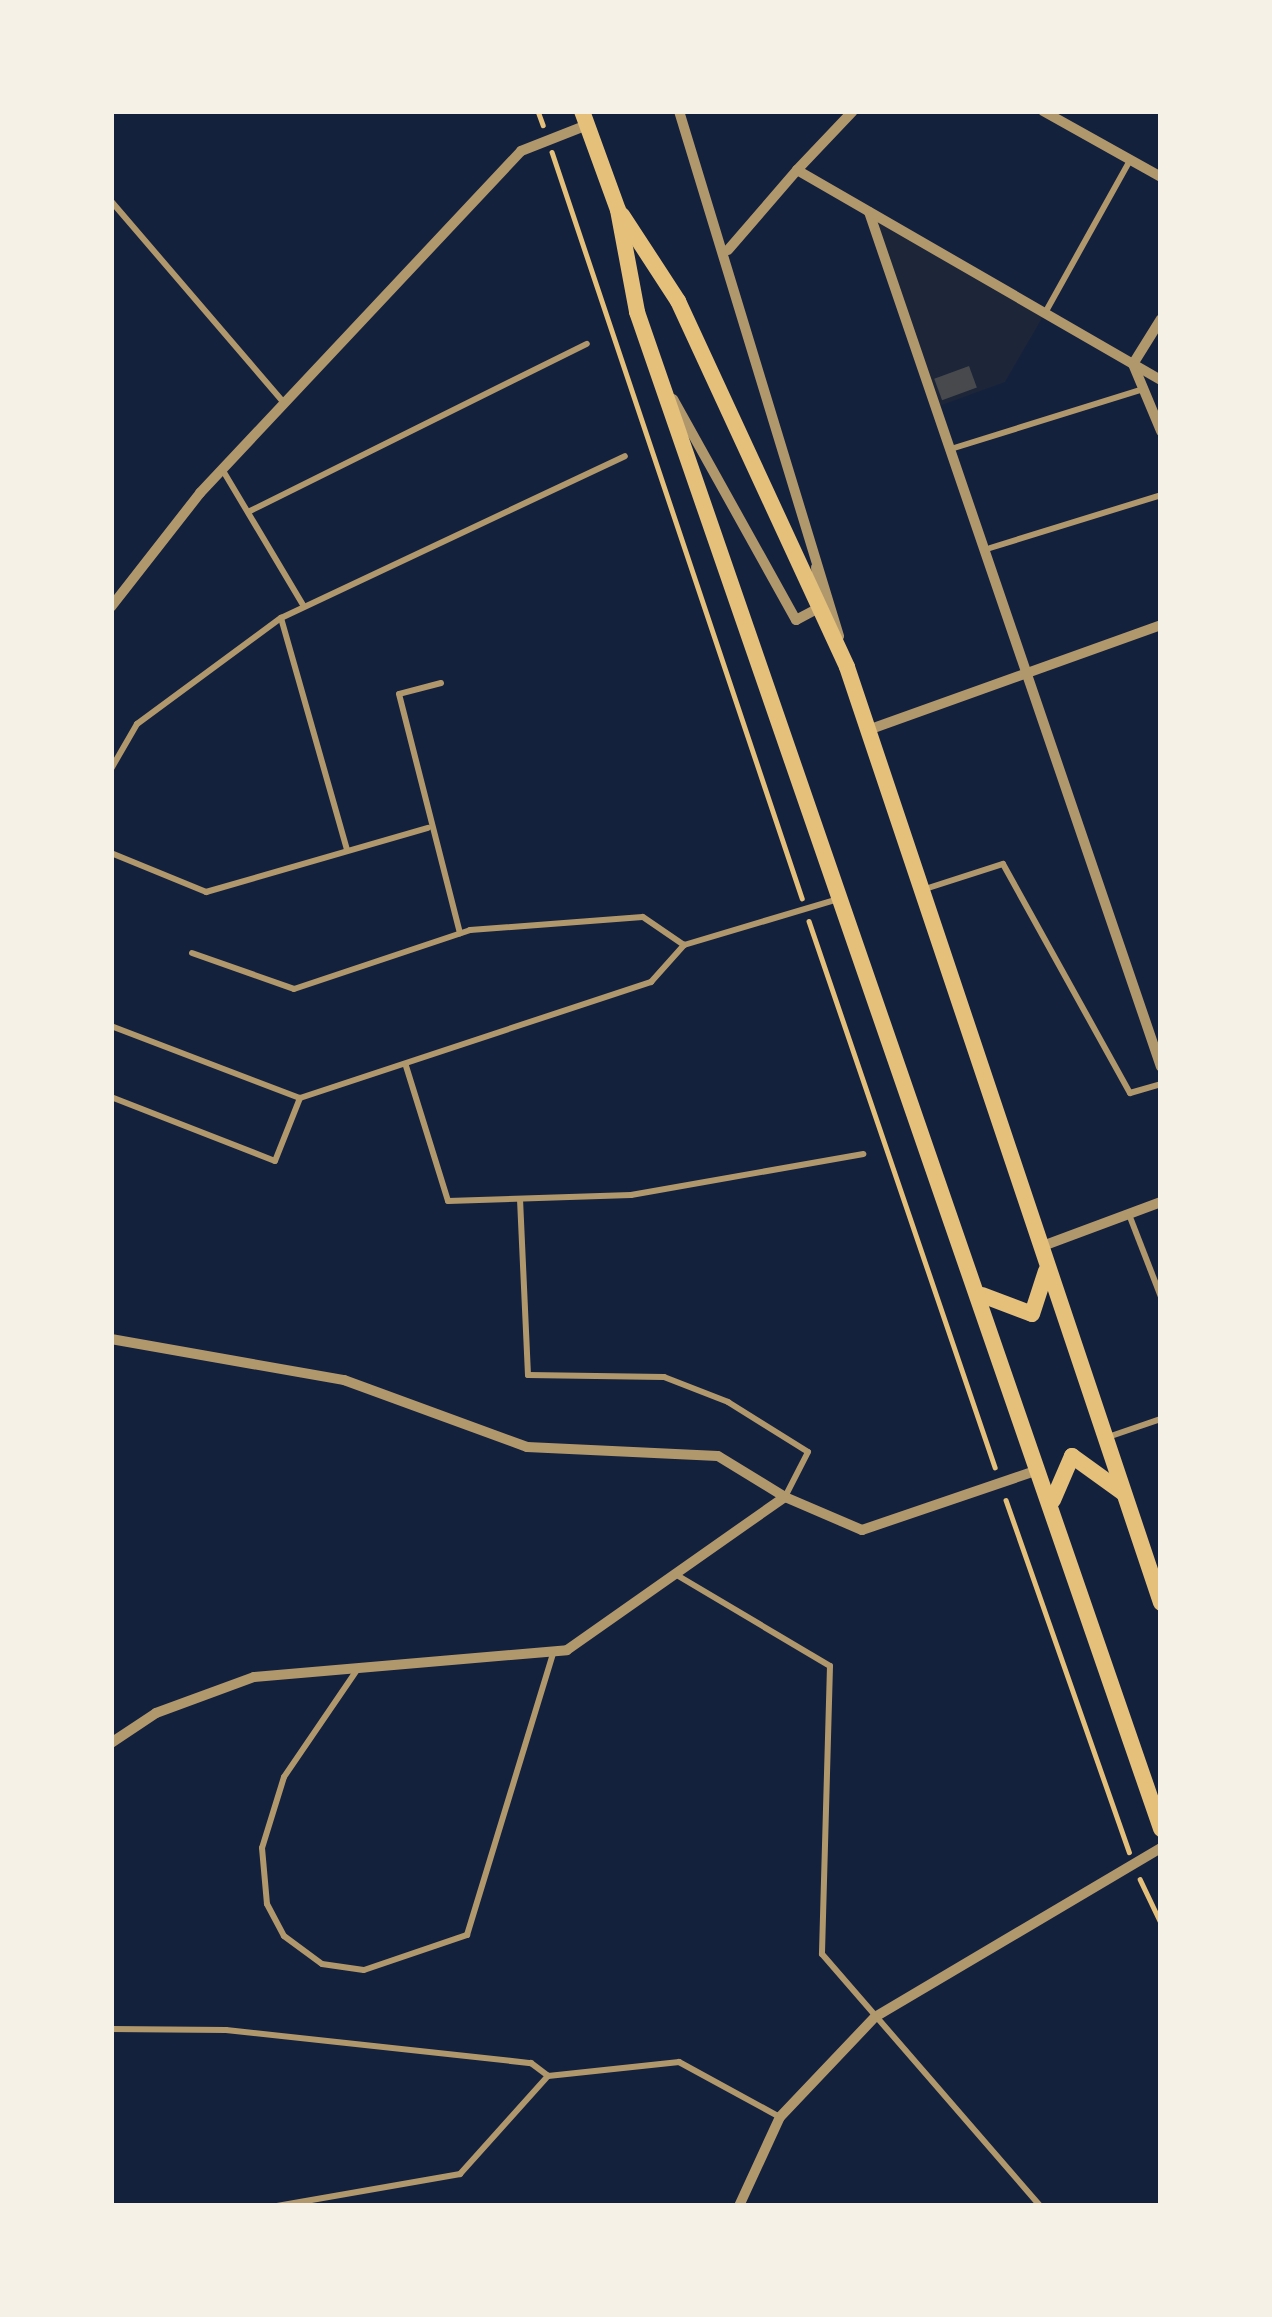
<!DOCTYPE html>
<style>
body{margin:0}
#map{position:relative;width:1272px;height:2317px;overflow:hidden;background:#14213d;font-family:"Space Grotesk",sans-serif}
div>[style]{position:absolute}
.green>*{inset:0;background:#1d2539}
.building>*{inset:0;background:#48494c;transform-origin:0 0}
.path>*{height:4.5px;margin:-2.25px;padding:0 2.25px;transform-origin:2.25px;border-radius:2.25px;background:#e5c07b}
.service>*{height:6px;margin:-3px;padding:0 3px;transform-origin:3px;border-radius:3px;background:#b1986c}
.minor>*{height:10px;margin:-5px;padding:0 5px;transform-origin:5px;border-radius:5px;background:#b1986c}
.primary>*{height:16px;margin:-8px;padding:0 8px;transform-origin:8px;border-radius:8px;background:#e5c07b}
span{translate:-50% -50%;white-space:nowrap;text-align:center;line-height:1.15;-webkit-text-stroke:12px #f6f1e7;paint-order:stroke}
.frame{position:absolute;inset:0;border:114px solid #f6f1e7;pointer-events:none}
</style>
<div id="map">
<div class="green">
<i style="clip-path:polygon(869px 212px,1045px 313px,1005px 382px,939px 406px)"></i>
</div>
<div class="building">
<i style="left:969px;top:366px;width:23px;height:37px;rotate:70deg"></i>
</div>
<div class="path">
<i style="left:538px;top:111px;width:15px;rotate:70deg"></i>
<i style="left:552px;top:152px;width:787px;rotate:71.47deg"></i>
<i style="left:809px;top:921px;width:577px;rotate:71.19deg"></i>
<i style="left:1006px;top:1500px;width:373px;rotate:70.7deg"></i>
<i style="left:1140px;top:1879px;width:49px;rotate:64.5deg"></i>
</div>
<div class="service">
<i style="left:111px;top:201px;width:266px;rotate:49.4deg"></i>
<i style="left:1045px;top:313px;width:175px;rotate:-60.9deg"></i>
<i style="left:954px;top:448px;width:198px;rotate:-17.3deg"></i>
<i style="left:222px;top:469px;width:158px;rotate:59.2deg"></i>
<i style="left:250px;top:511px;width:376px;rotate:-26.4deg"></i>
<i style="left:990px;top:548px;width:179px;rotate:-17.2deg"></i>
<i style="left:281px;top:618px;width:241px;rotate:74.1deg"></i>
<i style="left:441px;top:683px;width:43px;rotate:165.3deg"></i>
<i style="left:399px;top:694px;width:247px;rotate:75.7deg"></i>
<i style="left:111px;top:769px;width:52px;rotate:-60deg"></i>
<i style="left:137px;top:724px;width:179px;rotate:-36.4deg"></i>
<i style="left:281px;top:618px;width:380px;rotate:-25.2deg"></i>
<i style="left:111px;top:853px;width:103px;rotate:22.3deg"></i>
<i style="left:206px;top:892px;width:231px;rotate:-16.1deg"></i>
<i style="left:925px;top:889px;width:82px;rotate:-17.8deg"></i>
<i style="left:1003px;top:864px;width:262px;rotate:61deg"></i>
<i style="left:1130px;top:1093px;width:32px;rotate:-16deg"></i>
<i style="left:192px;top:953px;width:108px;rotate:19.4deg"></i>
<i style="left:294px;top:989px;width:186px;rotate:-18.5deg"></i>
<i style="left:470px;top:930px;width:173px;rotate:-4.3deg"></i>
<i style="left:643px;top:917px;width:50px;rotate:34.3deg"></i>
<i style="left:111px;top:1026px;width:202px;rotate:20.9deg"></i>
<i style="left:300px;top:1098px;width:370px;rotate:-18.3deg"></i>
<i style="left:651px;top:982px;width:50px;rotate:-48.3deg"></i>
<i style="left:684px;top:945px;width:158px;rotate:-16.6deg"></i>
<i style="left:406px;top:1066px;width:141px;rotate:72.7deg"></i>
<i style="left:448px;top:1201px;width:183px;rotate:-1.9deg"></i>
<i style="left:631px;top:1195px;width:236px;rotate:-10deg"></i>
<i style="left:111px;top:1097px;width:176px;rotate:21.3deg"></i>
<i style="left:275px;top:1161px;width:68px;rotate:-68.4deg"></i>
<i style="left:520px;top:1199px;width:176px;rotate:87.4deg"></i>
<i style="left:528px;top:1375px;width:136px;rotate:0.8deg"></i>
<i style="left:664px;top:1377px;width:69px;rotate:21.3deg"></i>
<i style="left:728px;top:1402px;width:94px;rotate:32deg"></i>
<i style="left:808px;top:1452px;width:51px;rotate:117.1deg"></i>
<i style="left:1130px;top:1217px;width:86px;rotate:68.8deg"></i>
<i style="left:1108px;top:1437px;width:56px;rotate:-18.8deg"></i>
<i style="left:675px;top:1574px;width:180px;rotate:30.7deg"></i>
<i style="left:830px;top:1666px;width:288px;rotate:91.6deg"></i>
<i style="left:822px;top:1954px;width:333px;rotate:49.1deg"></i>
<i style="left:359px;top:1667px;width:133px;rotate:124.3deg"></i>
<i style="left:284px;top:1777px;width:74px;rotate:107.2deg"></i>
<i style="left:262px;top:1848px;width:56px;rotate:84.9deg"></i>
<i style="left:267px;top:1904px;width:36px;rotate:62deg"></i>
<i style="left:284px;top:1936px;width:47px;rotate:36.4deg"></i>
<i style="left:322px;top:1964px;width:42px;rotate:8.1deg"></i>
<i style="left:364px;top:1970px;width:109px;rotate:-18.8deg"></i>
<i style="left:467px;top:1935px;width:295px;rotate:-73deg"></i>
<i style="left:111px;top:2029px;width:115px;rotate:0.5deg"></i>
<i style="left:226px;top:2030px;width:307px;rotate:6.2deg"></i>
<i style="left:531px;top:2063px;width:21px;rotate:37deg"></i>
<i style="left:548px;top:2076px;width:132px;rotate:-6.1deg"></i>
<i style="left:679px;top:2062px;width:115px;rotate:28.6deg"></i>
<i style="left:277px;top:2206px;width:186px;rotate:-9.9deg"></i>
<i style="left:460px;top:2174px;width:132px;rotate:-48.1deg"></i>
</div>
<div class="minor">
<i style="left:679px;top:111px;width:549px;rotate:73.05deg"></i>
<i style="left:1043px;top:111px;width:135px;rotate:29.2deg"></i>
<i style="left:797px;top:170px;width:81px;rotate:-46.5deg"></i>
<i style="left:869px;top:212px;width:903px;rotate:71.14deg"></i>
<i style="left:728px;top:250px;width:106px;rotate:-49.2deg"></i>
<i style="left:797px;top:170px;width:420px;rotate:30deg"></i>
<i style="left:1161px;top:319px;width:53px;rotate:121.9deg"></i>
<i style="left:1133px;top:364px;width:73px;rotate:67.3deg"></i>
<i style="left:673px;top:399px;width:253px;rotate:60.9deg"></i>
<i style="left:796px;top:620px;width:27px;rotate:-28deg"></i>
<i style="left:820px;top:607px;width:40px;rotate:-95.7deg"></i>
<i style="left:111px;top:607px;width:145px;rotate:-52deg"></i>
<i style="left:200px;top:493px;width:469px;rotate:-46.8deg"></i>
<i style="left:521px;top:151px;width:71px;rotate:-21.5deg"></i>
<i style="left:868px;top:730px;width:311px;rotate:-19.7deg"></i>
<i style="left:1040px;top:1247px;width:129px;rotate:-20.4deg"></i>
<i style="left:111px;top:1339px;width:237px;rotate:10deg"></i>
<i style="left:344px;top:1380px;width:195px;rotate:20.1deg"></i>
<i style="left:527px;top:1447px;width:191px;rotate:2.7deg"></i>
<i style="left:718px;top:1456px;width:79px;rotate:31.5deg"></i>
<i style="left:111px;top:1743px;width:54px;rotate:-33.7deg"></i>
<i style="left:156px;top:1713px;width:104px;rotate:-20.2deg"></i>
<i style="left:254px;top:1677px;width:314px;rotate:-4.9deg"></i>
<i style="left:567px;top:1650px;width:266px;rotate:-35.1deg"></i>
<i style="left:785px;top:1497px;width:84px;rotate:23.2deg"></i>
<i style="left:862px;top:1530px;width:186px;rotate:-18.8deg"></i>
<i style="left:739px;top:2206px;width:98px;rotate:-65.3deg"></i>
<i style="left:780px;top:2117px;width:138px;rotate:-46.5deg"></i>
<i style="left:875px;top:2017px;width:332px;rotate:-30.6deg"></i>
</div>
<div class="primary">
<i style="left:582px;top:111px;width:105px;rotate:70deg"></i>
<i style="left:618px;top:210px;width:104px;rotate:79.4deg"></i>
<i style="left:637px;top:312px;width:1605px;rotate:70.94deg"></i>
<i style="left:622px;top:215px;width:103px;rotate:56.9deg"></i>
<i style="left:678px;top:301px;width:403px;rotate:65.2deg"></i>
<i style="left:847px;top:667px;width:987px;rotate:71.45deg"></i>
<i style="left:982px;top:1295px;width:53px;rotate:20.8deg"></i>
<i style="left:1032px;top:1314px;width:45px;rotate:-72deg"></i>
<i style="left:1053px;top:1500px;width:48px;rotate:-66.6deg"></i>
<i style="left:1072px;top:1456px;width:62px;rotate:35.8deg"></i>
</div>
<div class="frame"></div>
</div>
